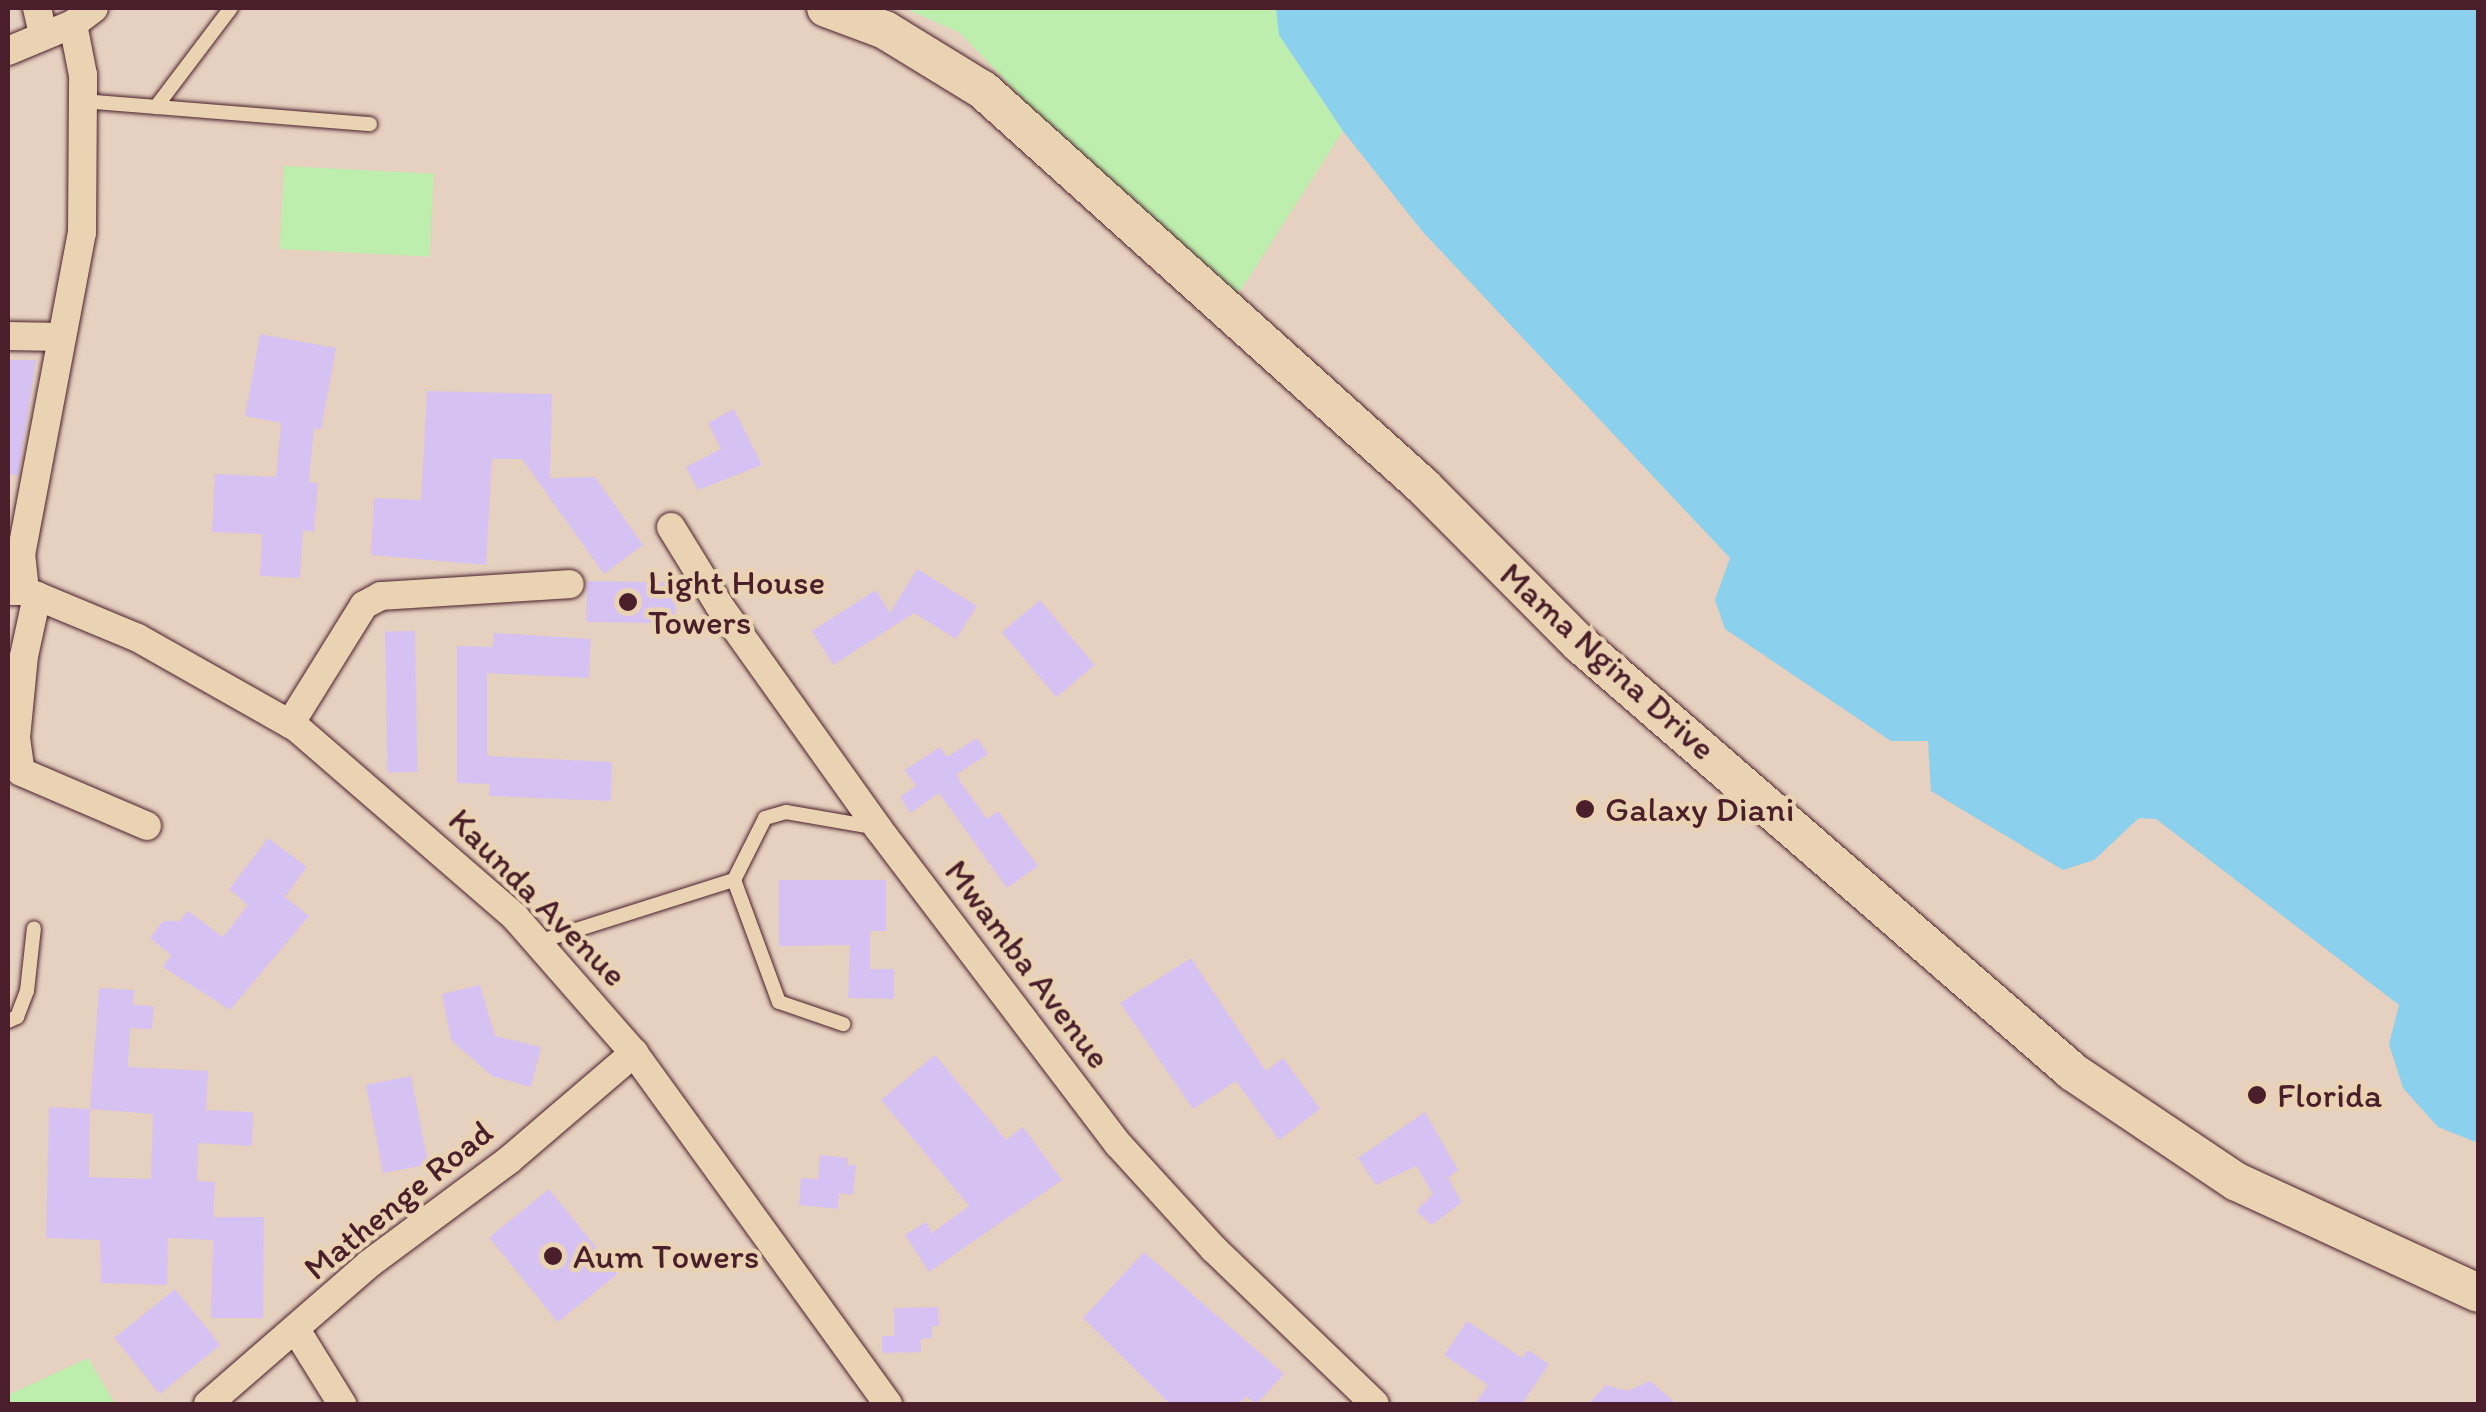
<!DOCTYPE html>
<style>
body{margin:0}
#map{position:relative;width:2486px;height:1412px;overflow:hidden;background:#e6d0bf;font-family:Itim,sans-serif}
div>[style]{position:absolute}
.green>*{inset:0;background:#beeead;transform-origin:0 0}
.water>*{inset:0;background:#8bd0ed}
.building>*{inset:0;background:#d6c2f2;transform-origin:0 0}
.roads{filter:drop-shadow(0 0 2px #4a1f2b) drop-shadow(0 0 2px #4a1f2b)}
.lane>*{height:14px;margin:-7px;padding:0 7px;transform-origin:7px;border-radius:7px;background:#ead3b2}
.street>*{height:28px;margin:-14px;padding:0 14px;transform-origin:14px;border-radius:14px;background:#ead3b2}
.secondary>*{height:38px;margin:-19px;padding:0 19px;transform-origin:19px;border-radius:19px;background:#ead3b2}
.dots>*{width:28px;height:28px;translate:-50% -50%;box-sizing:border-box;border:5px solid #ead3b2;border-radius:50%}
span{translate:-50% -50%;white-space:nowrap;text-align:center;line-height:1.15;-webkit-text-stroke:9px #ead3b2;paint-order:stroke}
.poi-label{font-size:35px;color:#4a1f2b}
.left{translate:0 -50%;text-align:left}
.street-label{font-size:35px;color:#4a1f2b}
.frame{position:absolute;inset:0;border:10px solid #4a1f2b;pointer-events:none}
</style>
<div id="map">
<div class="green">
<i style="clip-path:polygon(904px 8px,1276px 8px,1280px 35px,1343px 131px,1226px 313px,960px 33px)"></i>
<i style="left:284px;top:166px;width:150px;height:83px;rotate:3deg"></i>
<i style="clip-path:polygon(88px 1358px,115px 1404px,8px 1404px,8px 1395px)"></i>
</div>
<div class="water">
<i style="clip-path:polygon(1276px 8px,2478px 8px,2478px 1143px,2438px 1127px,2403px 1088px,2389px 1044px,2399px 1005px,2156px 819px,2139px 818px,2094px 860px,2063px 870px,1931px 791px,1928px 741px,1891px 741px,1725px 629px,1715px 600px,1730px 558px,1422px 231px,1343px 131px,1279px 35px)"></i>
</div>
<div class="building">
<i style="clip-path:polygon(260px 334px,336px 348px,321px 430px,314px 428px,309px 482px,318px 483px,314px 532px,303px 530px,300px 578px,260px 576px,262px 534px,212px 532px,215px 474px,276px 477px,281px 423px,245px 416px)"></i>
<i style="clip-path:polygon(8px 360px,36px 360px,18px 475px,8px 474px)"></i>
<i style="clip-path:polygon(427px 391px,552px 394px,550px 478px,595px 477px,643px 545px,604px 574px,522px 459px,492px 459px,486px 565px,371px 555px,374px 498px,421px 500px)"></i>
<i style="clip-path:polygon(734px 409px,762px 465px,698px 490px,686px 467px,721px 449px,708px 423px)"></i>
<i style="clip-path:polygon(917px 569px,977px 606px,956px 639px,914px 613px,833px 665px,812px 631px,876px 590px,890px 613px)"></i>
<i style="left:587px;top:581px;width:89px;height:41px;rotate:1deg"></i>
<i style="left:1040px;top:600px;width:85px;height:50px;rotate:50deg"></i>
<i style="left:415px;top:631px;width:141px;height:30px;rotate:89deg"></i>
<i style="clip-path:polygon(494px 633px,591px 639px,589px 678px,487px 673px,487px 756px,612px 762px,611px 801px,489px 796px,490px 784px,457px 783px,457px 646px,493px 647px)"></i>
<i style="clip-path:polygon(977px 738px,988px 754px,957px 774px,959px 780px,987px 819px,998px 811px,1038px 866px,1007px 888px,939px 793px,910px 813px,900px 797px,916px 786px,905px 770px,940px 747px,947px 757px)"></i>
<i style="clip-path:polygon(268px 838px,307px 867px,285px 897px,309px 916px,230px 1010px,163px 967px,171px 955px,150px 938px,163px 921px,180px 921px,188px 911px,223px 937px,248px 905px,229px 889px)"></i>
<i style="clip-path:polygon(779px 880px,886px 880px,886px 931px,870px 931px,870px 969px,894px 969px,894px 999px,848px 998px,850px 945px,779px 946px)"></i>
<i style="clip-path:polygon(1191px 958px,1266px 1071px,1283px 1058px,1320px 1109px,1279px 1140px,1236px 1081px,1193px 1109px,1120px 1003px)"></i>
<i style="clip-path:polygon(480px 985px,495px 1036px,541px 1047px,531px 1087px,492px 1076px,451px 1040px,442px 994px)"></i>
<i style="clip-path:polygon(evenodd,99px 988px,134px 990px,133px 1005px,154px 1006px,152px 1029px,130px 1028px,128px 1067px,208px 1071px,206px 1110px,253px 1112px,252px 1146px,198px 1143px,197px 1181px,215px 1182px,213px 1217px,264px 1217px,263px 1318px,211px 1318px,213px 1240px,168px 1238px,167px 1285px,101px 1283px,100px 1240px,46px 1238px,49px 1107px,90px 1109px,99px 988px,90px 1109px,153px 1114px,151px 1179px,89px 1177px,90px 1109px)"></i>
<i style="clip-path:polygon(935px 1055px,1006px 1140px,1023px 1127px,1062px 1180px,929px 1272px,905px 1235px,926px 1222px,932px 1233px,969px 1206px,881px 1100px)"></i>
<i style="left:411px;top:1076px;width:90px;height:46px;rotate:79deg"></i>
<i style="clip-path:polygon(1425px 1112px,1458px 1170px,1448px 1178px,1462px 1202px,1432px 1225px,1416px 1211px,1433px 1194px,1416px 1166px,1376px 1185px,1358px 1158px)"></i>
<i style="clip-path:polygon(820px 1155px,848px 1158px,847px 1165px,856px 1165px,853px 1195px,839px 1193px,838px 1209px,799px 1205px,801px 1178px,818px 1179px)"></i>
<i style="left:549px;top:1189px;width:109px;height:77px;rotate:51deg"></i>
<i style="clip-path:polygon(1144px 1252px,1284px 1374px,1256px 1404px,1246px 1396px,1239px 1404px,1170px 1404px,1083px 1318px)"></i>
<i style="left:175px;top:1289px;width:72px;height:78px;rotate:51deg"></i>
<i style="clip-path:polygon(938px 1307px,939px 1326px,932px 1326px,932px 1338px,921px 1339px,921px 1352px,882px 1353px,882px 1336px,894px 1336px,894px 1308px)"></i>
<i style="clip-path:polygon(1467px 1321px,1522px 1358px,1528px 1350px,1549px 1364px,1522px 1404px,1475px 1404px,1488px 1385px,1444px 1355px)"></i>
<i style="clip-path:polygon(1650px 1381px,1677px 1404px,1588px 1404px,1606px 1385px,1628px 1391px)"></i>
</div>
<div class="roads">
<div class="lane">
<i style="left:83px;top:101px;width:288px;rotate:4.6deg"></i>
<i style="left:156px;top:107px;width:124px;rotate:-52.9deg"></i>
<i style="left:734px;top:880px;width:130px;rotate:69.8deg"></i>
<i style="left:779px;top:1002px;width:68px;rotate:19deg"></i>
<i style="left:538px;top:942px;width:206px;rotate:-17.6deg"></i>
<i style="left:734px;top:880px;width:69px;rotate:-63.4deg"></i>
<i style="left:765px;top:818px;width:22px;rotate:-16deg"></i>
<i style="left:786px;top:812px;width:88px;rotate:9.8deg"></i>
<i style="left:8px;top:1021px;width:10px;rotate:-24deg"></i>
<i style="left:17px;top:1017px;width:28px;rotate:-69deg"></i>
<i style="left:27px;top:991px;width:63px;rotate:-83.7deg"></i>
</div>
<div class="street">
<i style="left:37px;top:8px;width:26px;rotate:77deg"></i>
<i style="left:8px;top:51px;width:70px;rotate:-22.6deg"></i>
<i style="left:8px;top:336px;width:53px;rotate:1.1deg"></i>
<i style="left:671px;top:527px;width:92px;rotate:58.4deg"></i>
<i style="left:719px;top:605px;width:274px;rotate:54.5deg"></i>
<i style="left:878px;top:828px;width:397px;rotate:52.8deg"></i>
<i style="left:1118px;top:1144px;width:142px;rotate:47.6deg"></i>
<i style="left:1214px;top:1249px;width:223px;rotate:43.9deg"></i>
<i style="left:8px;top:591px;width:17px"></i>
<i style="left:25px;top:591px;width:122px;rotate:22.6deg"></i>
<i style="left:138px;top:638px;width:183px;rotate:29.5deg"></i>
<i style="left:297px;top:728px;width:289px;rotate:40.9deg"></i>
<i style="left:515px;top:917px;width:181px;rotate:48.8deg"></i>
<i style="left:634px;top:1053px;width:433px;rotate:54.1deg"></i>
<i style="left:25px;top:591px;width:36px;rotate:-96deg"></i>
<i style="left:21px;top:555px;width:328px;rotate:-79.3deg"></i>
<i style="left:82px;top:233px;width:158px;rotate:-89.6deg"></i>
<i style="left:83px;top:75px;width:52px;rotate:-101.1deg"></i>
<i style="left:73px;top:24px;width:26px;rotate:-37deg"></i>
<i style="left:37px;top:596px;width:61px;rotate:102.2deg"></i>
<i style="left:24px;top:656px;width:82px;rotate:95.6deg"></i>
<i style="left:16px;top:738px;width:34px;rotate:82deg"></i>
<i style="left:21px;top:772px;width:137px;rotate:23.2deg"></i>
<i style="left:290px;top:724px;width:140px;rotate:-58.1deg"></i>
<i style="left:364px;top:605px;width:19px;rotate:-28deg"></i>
<i style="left:381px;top:596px;width:189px;rotate:-3.6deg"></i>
<i style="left:298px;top:1333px;width:84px;rotate:58.2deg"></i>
<i style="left:208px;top:1404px;width:213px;rotate:-41deg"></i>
<i style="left:369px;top:1264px;width:174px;rotate:-36.6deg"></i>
<i style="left:509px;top:1160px;width:165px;rotate:-40.6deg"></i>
</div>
<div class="secondary">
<i style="left:826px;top:8px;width:63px;rotate:20.4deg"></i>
<i style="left:885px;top:30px;width:115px;rotate:31.5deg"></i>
<i style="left:983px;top:90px;width:593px;rotate:41.99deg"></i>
<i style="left:1424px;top:487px;width:221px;rotate:45.2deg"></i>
<i style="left:1580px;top:644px;width:653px;rotate:40.96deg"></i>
<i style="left:2073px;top:1072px;width:197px;rotate:33.9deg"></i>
<i style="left:2237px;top:1182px;width:265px;rotate:24.7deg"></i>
</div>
</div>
<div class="dots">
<i style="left:628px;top:602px;background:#4a1f2b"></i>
<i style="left:1585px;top:809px;background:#4a1f2b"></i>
<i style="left:2257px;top:1095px;background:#4a1f2b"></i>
<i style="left:553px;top:1256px;background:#4a1f2b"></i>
</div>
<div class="poi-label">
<span class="left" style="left:648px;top:602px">Light House<br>Towers</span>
<span class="left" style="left:1605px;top:809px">Galaxy Diani</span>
<span class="left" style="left:2277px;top:1095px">Florida</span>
<span class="left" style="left:573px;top:1256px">Aum Towers</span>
</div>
<div class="street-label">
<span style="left:1608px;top:661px;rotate:42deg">Mama Ngina Drive</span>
<span style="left:538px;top:897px;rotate:45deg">Kaunda Avenue</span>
<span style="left:1028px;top:964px;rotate:53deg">Mwamba Avenue</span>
<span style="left:398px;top:1200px;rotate:-39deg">Mathenge Road</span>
</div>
<div class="frame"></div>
</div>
